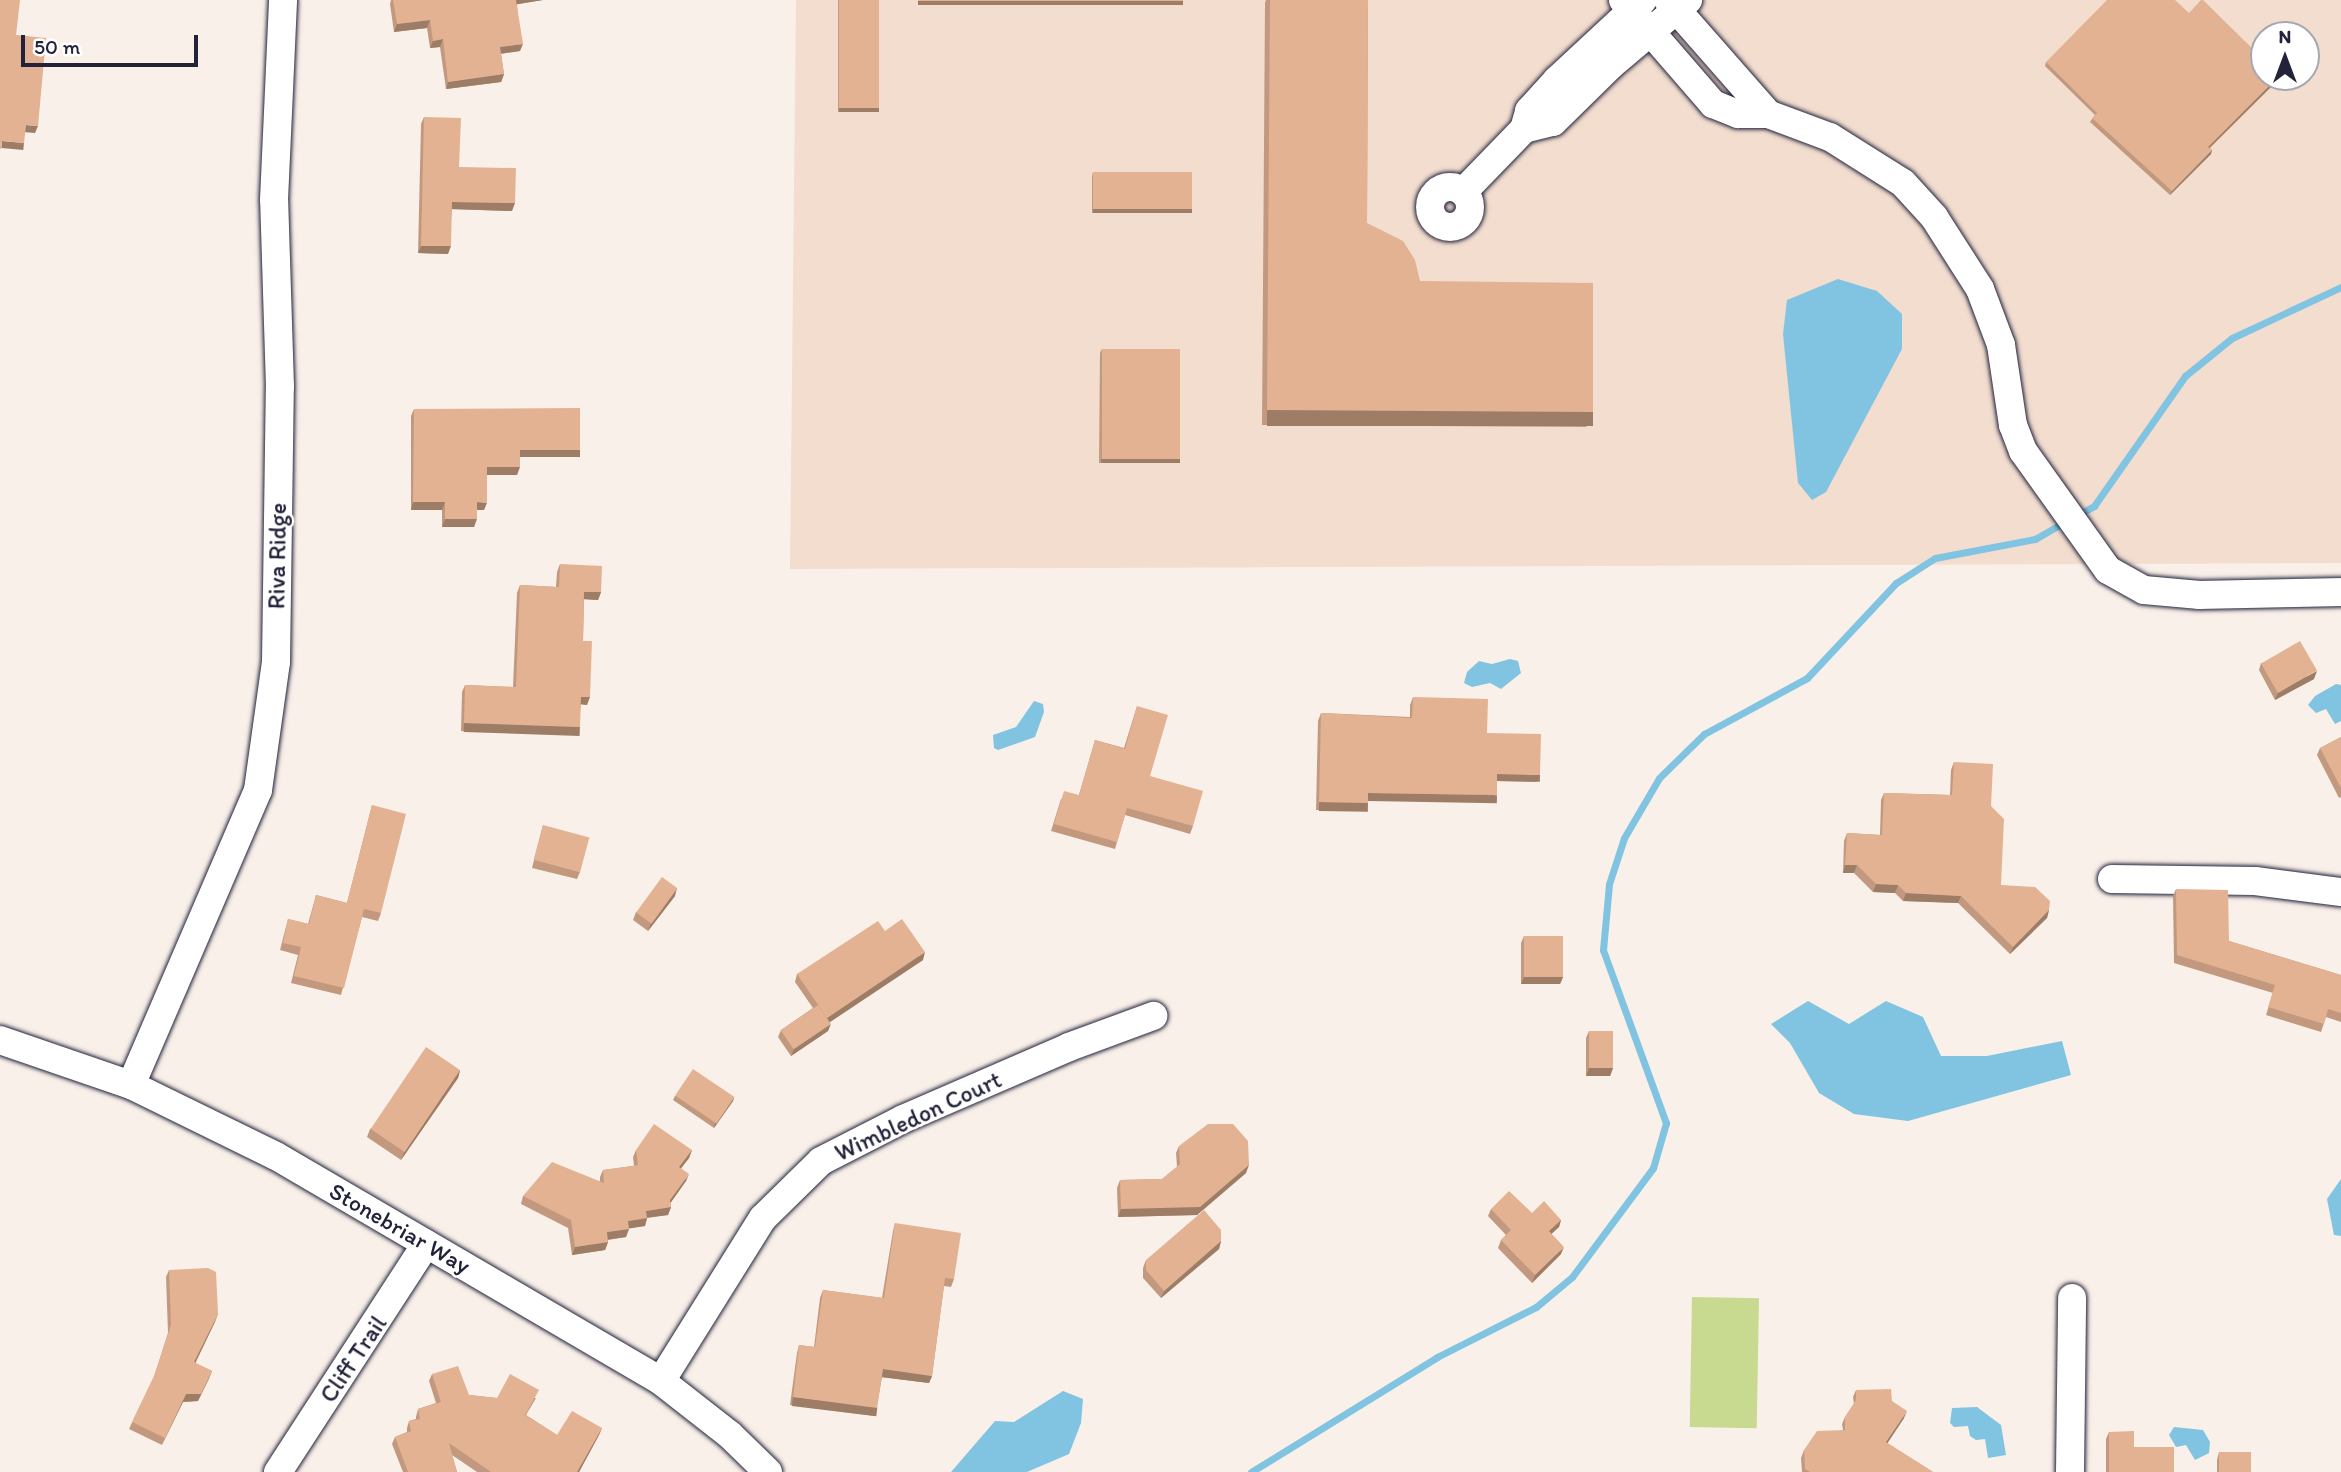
<!DOCTYPE html>
<style>
body{margin:0}
#map{position:relative;width:2341px;height:1472px;overflow:hidden;background:#f9f0e9;font-family:Itim,sans-serif}
div>[style]{position:absolute}
.built>*{inset:0;background:#f2ddcf}
.green>*{inset:0;background:#c8da8f;transform-origin:0 0}
.water>*{inset:0;background:#80c4e1}
.stream>*{height:7px;margin:-3.5px;padding:0 3.5px;transform-origin:3.5px;border-radius:3.5px;background:#80c4e1}
.roads{filter:drop-shadow(0 0 2px #22223b) drop-shadow(0 0 2px #22223b)}
.minor>*{height:28px;margin:-14px;padding:0 14px;transform-origin:14px;border-radius:14px;background:#fff}
.minor>.ring{margin:-14px;padding:0;box-sizing:content-box;background:none;border:28px solid #fff;border-radius:50%}
.wall>*{inset:0;background:#c2997e}
.shaded-wall>*{inset:0;background:#9e7d67;transform-origin:0 0}
.building>*{inset:0;background:#e2b293;transform-origin:0 0}
span{translate:-50% -50%;white-space:nowrap;text-align:center;line-height:1.15;-webkit-text-stroke:5px #fff;paint-order:stroke}
.street-label{font-size:24px;color:#22223b}
.north{position:absolute;left:2250px;top:21px;width:70px;height:70px;box-sizing:border-box;background:#fff;border:2px solid #a7a7b1;border-radius:50%;rotate:0deg;font-size:19px;font-weight:700;line-height:28px;text-align:center;color:#22223b}
.north::after{content:'';display:block;margin:auto;width:24px;height:32px;background:#22223b;clip-path:polygon(50% 0,100% 100%,50% 72%,0 100%)}
.scale{position:absolute;left:21px;top:35px;width:177px;height:32px;box-sizing:border-box;border:4px solid #22223b;border-top:0;padding-left:9px;font-size:21px;line-height:24px;white-space:nowrap;color:#22223b;-webkit-text-stroke:5px #fff;paint-order:stroke}
</style>
<div id="map">
<div class="built">
<i style="clip-path:polygon(evenodd,796px 0,2341px 0,2341px 563px,790px 569px,796px 0,2264px 35px,2306px 35px,2306px 77px,2264px 77px,2264px 35px)"></i>
</div>
<div class="green">
<i style="left:1692px;top:1297px;width:67px;height:130px;rotate:1deg"></i>
</div>
<div class="water">
<i style="clip-path:polygon(1838px 279px,1877px 291px,1902px 314px,1902px 349px,1826px 492px,1812px 500px,1798px 483px,1783px 334px,1787px 300px)"></i>
<i style="clip-path:polygon(1510px 659px,1518px 661px,1521px 673px,1501px 689px,1490px 683px,1472px 687px,1464px 683px,1467px 672px,1479px 661px,1492px 664px)"></i>
<i style="clip-path:polygon(2336px 684px,2341px 685px,2341px 721px,2335px 724px,2326px 709px,2316px 713px,2308px 705px,2315px 696px)"></i>
<i style="clip-path:polygon(1034px 701px,1043px 704px,1044px 712px,1035px 737px,998px 750px,994px 748px,993px 735px,1016px 727px)"></i>
<i style="clip-path:polygon(1808px 1001px,1849px 1024px,1886px 1001px,1923px 1017px,1941px 1056px,1987px 1056px,2062px 1041px,2071px 1075px,1908px 1121px,1854px 1114px,1819px 1093px,1790px 1043px,1771px 1024px)"></i>
<i style="clip-path:polygon(2341px 1179px,2341px 1236px,2334px 1235px,2327px 1199px)"></i>
<i style="clip-path:polygon(1063px 1391px,1083px 1399px,1081px 1423px,1069px 1454px,1027px 1472px,951px 1472px,995px 1421px,1014px 1422px)"></i>
<i style="clip-path:polygon(1977px 1407px,2001px 1425px,2006px 1455px,1988px 1458px,1985px 1439px,1976px 1440px,1970px 1436px,1968px 1426px,1954px 1427px,1950px 1423px,1952px 1408px)"></i>
<i style="clip-path:polygon(2174px 1427px,2203px 1430px,2210px 1442px,2209px 1453px,2195px 1460px,2186px 1445px,2176px 1447px,2169px 1435px)"></i>
</div>
<div class="stream">
<i style="left:2076px;top:516px;width:21px;rotate:-29deg"></i>
<i style="left:2094px;top:506px;width:159px;rotate:-55deg"></i>
<i style="left:2185px;top:376px;width:60px;rotate:-39deg"></i>
<i style="left:2232px;top:338px;width:120px;rotate:-25.1deg"></i>
<i style="left:1251px;top:1472px;width:219px;rotate:-31.7deg"></i>
<i style="left:1437px;top:1357px;width:111px;rotate:-26.8deg"></i>
<i style="left:1536px;top:1307px;width:47px;rotate:-39.8deg"></i>
<i style="left:1572px;top:1277px;width:136px;rotate:-53.4deg"></i>
<i style="left:1653px;top:1168px;width:47px;rotate:-73.9deg"></i>
<i style="left:1666px;top:1123px;width:184px;rotate:-110deg"></i>
<i style="left:1603px;top:950px;width:66px;rotate:-84.8deg"></i>
<i style="left:1609px;top:884px;width:48px;rotate:-71.9deg"></i>
<i style="left:1624px;top:838px;width:69px;rotate:-59.7deg"></i>
<i style="left:1659px;top:778px;width:63px;rotate:-44.4deg"></i>
<i style="left:1704px;top:734px;width:117px;rotate:-28.5deg"></i>
<i style="left:1807px;top:678px;width:130px;rotate:-46.9deg"></i>
<i style="left:1896px;top:583px;width:46px;rotate:-32.7deg"></i>
<i style="left:1935px;top:558px;width:102px;rotate:-10.8deg"></i>
<i style="left:2035px;top:539px;width:36px;rotate:-30deg"></i>
</div>
<div class="roads">
<div class="minor">
<i style="left:1623px;top:0;width:138px;rotate:49.1deg"></i>
<i style="left:1713px;top:104px;width:27px;rotate:22deg"></i>
<i style="left:1738px;top:114px;width:30px"></i>
<i style="left:1768px;top:114px;width:66px;rotate:20.4deg"></i>
<i style="left:1830px;top:137px;width:86px;rotate:32.2deg"></i>
<i style="left:1903px;top:183px;width:46px;rotate:47.6deg"></i>
<i style="left:1934px;top:217px;width:85px;rotate:57.4deg"></i>
<i style="left:1980px;top:289px;width:60px;rotate:69.4deg"></i>
<i style="left:2001px;top:345px;width:81px;rotate:81.5deg"></i>
<i style="left:2013px;top:425px;width:28px;rotate:69deg"></i>
<i style="left:2023px;top:451px;width:146px;rotate:54.5deg"></i>
<i style="left:2108px;top:570px;width:41px;rotate:29.1deg"></i>
<i style="left:2144px;top:590px;width:56px;rotate:5.1deg"></i>
<i style="left:2200px;top:595px;width:141px;rotate:-1.2deg"></i>
<i style="left:1668px;top:0;width:152px;rotate:48.7deg"></i>
<i style="left:1524px;top:129px;width:30px;rotate:-14deg"></i>
<i style="left:1553px;top:122px;width:81px;rotate:-44.5deg"></i>
<i style="left:1611px;top:65px;width:101px;rotate:-40.2deg"></i>
<i class="ring" style="left:1430px;top:187px;width:12px;height:12px"></i>
<i style="left:1463px;top:192px;width:88px;rotate:-45.9deg"></i>
<i style="left:1524px;top:129px;width:19px;rotate:-74deg"></i>
<i style="left:1529px;top:111px;width:42px;rotate:-47.9deg"></i>
<i style="left:1557px;top:80px;width:117px;rotate:-42.9deg"></i>
<i style="left:2112px;top:879px;width:143px;rotate:0.8deg"></i>
<i style="left:2255px;top:881px;width:87px;rotate:7.3deg"></i>
<i style="left:0;top:1040px;width:139px;rotate:19deg"></i>
<i style="left:131px;top:1085px;width:161px;rotate:26.1deg"></i>
<i style="left:276px;top:1156px;width:446px;rotate:30.3deg"></i>
<i style="left:661px;top:1381px;width:88px;rotate:38deg"></i>
<i style="left:730px;top:1435px;width:53px;rotate:44.2deg"></i>
<i style="left:131px;top:1085px;width:321px;rotate:-66.7deg"></i>
<i style="left:258px;top:790px;width:129px;rotate:-82deg"></i>
<i style="left:276px;top:662px;width:275px;rotate:-89.2deg"></i>
<i style="left:280px;top:387px;width:187px;rotate:-91.8deg"></i>
<i style="left:274px;top:200px;width:200px;rotate:-87.4deg"></i>
<i style="left:661px;top:1381px;width:192px;rotate:-58deg"></i>
<i style="left:763px;top:1218px;width:81px;rotate:-44.5deg"></i>
<i style="left:821px;top:1161px;width:92px;rotate:-27.1deg"></i>
<i style="left:903px;top:1119px;width:181px;rotate:-23.4deg"></i>
<i style="left:1069px;top:1047px;width:90px;rotate:-20.3deg"></i>
<i style="left:278px;top:1472px;width:272px;rotate:-57deg"></i>
<i style="left:2070px;top:1472px;width:174px;rotate:-89.3deg"></i>
</div>
</div>
<div class="wall">
<i style="clip-path:polygon(391px 0,543px 0,517px 4px,520px 51px,501px 54px,504px 74px,501px 82px,446px 89px,440px 47px,430px 48px,427px 28px,394px 32px,390px 4px)"></i>
<i style="clip-path:polygon(838px 0,879px 0,879px 108px,877px 112px,838px 112px)"></i>
<i style="clip-path:polygon(1266px 0,1368px 0,1367px 223px,1420px 281px,1587px 427px,1262px 425px,1265px 3px)"></i>
<i style="clip-path:polygon(2189px 13px,2278px 80px,2210px 148px,2212px 150px,2211px 154px,2170px 195px,2090px 122px,2095px 115px,2045px 66px,2046px 62px)"></i>
<i style="clip-path:polygon(424px 117px,459px 167px,512px 211px,452px 209px,448px 254px,418px 253px,421px 124px)"></i>
<i style="clip-path:polygon(1093px 172px,1191px 213px,1092px 213px,1092px 176px)"></i>
<i style="clip-path:polygon(1102px 349px,1178px 463px,1099px 463px,1100px 353px)"></i>
<i style="clip-path:polygon(414px 409px,577px 457px,520px 457px,517px 475px,487px 475px,484px 510px,477px 510px,474px 527px,442px 527px,442px 510px,411px 510px,411px 416px)"></i>
<i style="clip-path:polygon(560px 564px,601px 592px,598px 600px,584px 599px,583px 641px,587px 705px,581px 704px,577px 735px,461px 731px,462px 692px,465px 685px,513px 687px,517px 593px,520px 585px,556px 587px,557px 572px)"></i>
<i style="clip-path:polygon(2261px 663px,2314px 679px,2275px 700px,2259px 670px)"></i>
<i style="clip-path:polygon(1413px 697px,1487px 733px,1537px 782px,1497px 781px,1494px 802px,1368px 800px,1365px 811px,1316px 810px,1318px 721px,1321px 713px,1410px 717px,1410px 705px)"></i>
<i style="clip-path:polygon(1137px 706px,1150px 776px,1193px 826px,1190px 834px,1125px 815px,1115px 849px,1051px 831px,1061px 799px,1079px 795px,1095px 740px,1124px 748px)"></i>
<i style="clip-path:polygon(2341px 737px,2341px 797px,2339px 798px,2317px 755px,2320px 748px)"></i>
<i style="clip-path:polygon(1954px 762px,1991px 806px,2001px 885px,2049px 910px,2047px 918px,2010px 954px,1958px 903px,1903px 901px,1895px 893px,1873px 892px,1854px 873px,1843px 873px,1844px 841px,1847px 833px,1880px 835px,1881px 800px,1884px 793px,1950px 795px,1951px 770px)"></i>
<i style="clip-path:polygon(372px 805px,381px 913px,378px 921px,362px 917px,341px 995px,291px 983px,298px 955px,280px 950px,288px 919px,308px 924px,316px 895px,347px 903px)"></i>
<i style="clip-path:polygon(543px 825px,580px 872px,577px 879px,532px 868px)"></i>
<i style="clip-path:polygon(2176px 889px,2229px 941px,2341px 975px,2341px 1022px,2326px 1017px,2321px 1032px,2266px 1015px,2273px 993px,2174px 963px,2173px 896px)"></i>
<i style="clip-path:polygon(675px 896px,648px 931px,633px 920px,636px 912px)"></i>
<i style="clip-path:polygon(885px 931px,923px 960px,830px 1022px,828px 1031px,791px 1056px,778px 1037px,781px 1030px,813px 1008px,795px 982px,797px 974px)"></i>
<i style="clip-path:polygon(1524px 936px,1563px 977px,1560px 984px,1521px 984px,1521px 943px)"></i>
<i style="clip-path:polygon(1589px 1031px,1613px 1068px,1610px 1076px,1586px 1076px,1586px 1038px)"></i>
<i style="clip-path:polygon(460px 1070px,458px 1078px,401px 1160px,367px 1137px,370px 1129px)"></i>
<i style="clip-path:polygon(675px 1096px,734px 1097px,733px 1101px,714px 1128px,673px 1100px)"></i>
<i style="clip-path:polygon(1179px 1146px,1246px 1173px,1197px 1215px,1118px 1217px,1117px 1188px,1120px 1180px,1162px 1179px,1177px 1167px,1176px 1153px)"></i>
<i style="clip-path:polygon(636px 1150px,692px 1150px,689px 1158px,681px 1168px,686px 1181px,670px 1203px,671px 1207px,668px 1215px,647px 1218px,645px 1226px,629px 1228px,626px 1237px,608px 1240px,608px 1242px,605px 1250px,572px 1255px,568px 1228px,521px 1204px,523px 1196px,600px 1181px,600px 1177px,603px 1170px,634px 1166px,633px 1157px)"></i>
<i style="clip-path:polygon(1491px 1209px,1532px 1213px,1561px 1220px,1559px 1227px,1551px 1234px,1561px 1254px,1532px 1283px,1498px 1248px,1501px 1240px,1506px 1235px,1488px 1216px)"></i>
<i style="clip-path:polygon(895px 1223px,954px 1279px,951px 1287px,944px 1286px,932px 1376px,929px 1383px,882px 1377px,875px 1416px,790px 1405px,797px 1353px,799px 1345px,814px 1347px,820px 1298px,823px 1290px,882px 1298px,893px 1231px)"></i>
<i style="clip-path:polygon(1221px 1241px,1219px 1249px,1161px 1298px,1143px 1278px,1143px 1268px,1146px 1260px)"></i>
<i style="clip-path:polygon(169px 1270px,218px 1314px,195px 1363px,212px 1371px,209px 1379px,198px 1401px,183px 1402px,162px 1445px,129px 1429px,154px 1377px,168px 1333px,166px 1277px)"></i>
<i style="clip-path:polygon(432px 1374px,469px 1395px,497px 1398px,536px 1398px,526px 1415px,557px 1435px,602px 1428px,599px 1435px,579px 1472px,477px 1472px,452px 1455px,457px 1472px,403px 1472px,392px 1444px,395px 1437px,407px 1432px,407px 1428px,409px 1421px,416px 1419px,416px 1417px,418px 1409px,436px 1403px,429px 1381px)"></i>
<i style="clip-path:polygon(1856px 1390px,1892px 1401px,1904px 1418px,1887px 1443px,1933px 1472px,1802px 1472px,1801px 1458px,1804px 1450px,1843px 1430px,1842px 1424px,1845px 1417px,1854px 1404px,1853px 1397px)"></i>
<i style="clip-path:polygon(2109px 1432px,2134px 1447px,2174px 1472px,2106px 1472px,2106px 1439px)"></i>
<i style="clip-path:polygon(2219px 1452px,2251px 1472px,2217px 1472px,2217px 1460px)"></i>
</div>
<div class="shaded-wall">
<i style="clip-path:polygon(515px 0,543px 0,513px 5px)"></i>
<i style="left:918px;top:1px;width:265px;height:4px"></i>
<i style="clip-path:polygon(430px 20px,427px 28px,394px 32px,397px 24px)"></i>
<i style="clip-path:polygon(443px 39px,440px 47px,430px 48px,433px 41px)"></i>
<i style="clip-path:polygon(523px 44px,520px 51px,497px 54px,500px 47px)"></i>
<i style="clip-path:polygon(504px 74px,501px 82px,446px 89px,448px 82px)"></i>
<i style="clip-path:polygon(2278px 77px,2278px 80px,2207px 150px,2208px 147px)"></i>
<i style="left:839px;top:108px;width:40px;height:4px"></i>
<i style="clip-path:polygon(26px 125px,38px 126px,35px 133px,23px 132px)"></i>
<i style="left:2px;top:141px;width:22px;height:7px;rotate:5deg"></i>
<i style="clip-path:polygon(2212px 150px,2211px 154px,2170px 195px,2172px 191px)"></i>
<i style="clip-path:polygon(452px 202px,515px 203px,512px 211px,449px 209px)"></i>
<i style="left:1093px;top:209px;width:99px;height:4px"></i>
<i style="clip-path:polygon(421px 246px,451px 246px,448px 254px,418px 253px)"></i>
<i style="left:1267px;top:410px;width:326px;height:16px"></i>
<i style="left:520px;top:450px;width:60px;height:7px"></i>
<i style="left:1101px;top:459px;width:79px;height:4px"></i>
<i style="clip-path:polygon(487px 467px,520px 467px,517px 475px,484px 475px)"></i>
<i style="clip-path:polygon(413px 502px,445px 502px,442px 510px,411px 510px)"></i>
<i style="clip-path:polygon(477px 502px,487px 503px,484px 510px,474px 510px)"></i>
<i style="clip-path:polygon(445px 519px,477px 519px,474px 527px,442px 527px)"></i>
<i style="clip-path:polygon(584px 592px,601px 592px,598px 600px,581px 599px)"></i>
<i style="clip-path:polygon(2317px 671px,2314px 679px,2275px 700px,2278px 692px)"></i>
<i style="clip-path:polygon(581px 697px,590px 697px,587px 705px,578px 704px)"></i>
<i style="left:464px;top:723px;width:116px;height:9px;rotate:2deg"></i>
<i style="left:1497px;top:774px;width:43px;height:7px;rotate:1deg"></i>
<i style="left:1368px;top:793px;width:129px;height:8px;rotate:1deg"></i>
<i style="left:1319px;top:802px;width:49px;height:9px;rotate:1deg"></i>
<i style="clip-path:polygon(1845px 865px,1857px 865px,1854px 873px,1843px 873px)"></i>
<i style="clip-path:polygon(1876px 884px,1898px 885px,1895px 893px,1873px 892px)"></i>
<i style="clip-path:polygon(677px 888px,675px 896px,648px 931px,651px 923px)"></i>
<i style="clip-path:polygon(1906px 893px,1961px 896px,1958px 903px,1903px 901px)"></i>
<i style="clip-path:polygon(2049px 910px,2047px 918px,2010px 954px,2013px 947px)"></i>
<i style="clip-path:polygon(925px 952px,923px 960px,824px 1026px,827px 1018px)"></i>
<i style="clip-path:polygon(1524px 977px,1563px 977px,1560px 984px,1521px 984px)"></i>
<i style="clip-path:polygon(831px 1024px,828px 1031px,791px 1056px,794px 1049px)"></i>
<i style="clip-path:polygon(1589px 1068px,1613px 1068px,1610px 1076px,1586px 1076px)"></i>
<i style="clip-path:polygon(460px 1070px,458px 1078px,401px 1160px,404px 1153px)"></i>
<i style="clip-path:polygon(734px 1097px,733px 1101px,714px 1128px,715px 1124px)"></i>
<i style="clip-path:polygon(692px 1150px,689px 1158px,676px 1175px,679px 1167px)"></i>
<i style="clip-path:polygon(1249px 1165px,1246px 1173px,1197px 1215px,1118px 1217px,1121px 1209px)"></i>
<i style="clip-path:polygon(689px 1174px,686px 1181px,667px 1208px,670px 1200px)"></i>
<i style="clip-path:polygon(671px 1207px,668px 1215px,644px 1218px,646px 1211px)"></i>
<i style="clip-path:polygon(647px 1218px,645px 1226px,626px 1229px,628px 1221px)"></i>
<i style="clip-path:polygon(1561px 1220px,1559px 1227px,1546px 1239px,1549px 1231px)"></i>
<i style="clip-path:polygon(629px 1229px,626px 1237px,604px 1240px,607px 1232px)"></i>
<i style="clip-path:polygon(1221px 1241px,1219px 1249px,1161px 1298px,1164px 1291px)"></i>
<i style="clip-path:polygon(608px 1242px,605px 1250px,572px 1255px,575px 1247px)"></i>
<i style="clip-path:polygon(1564px 1247px,1561px 1254px,1532px 1283px,1535px 1275px)"></i>
<i style="clip-path:polygon(218px 1314px,215px 1322px,192px 1370px,194px 1362px)"></i>
<i style="clip-path:polygon(883px 1369px,932px 1376px,929px 1383px,880px 1377px)"></i>
<i style="clip-path:polygon(212px 1371px,198px 1401px,183px 1402px,162px 1445px,186px 1394px)"></i>
<i style="left:793px;top:1397px;width:85px;height:9px;rotate:7deg"></i>
<i style="clip-path:polygon(1907px 1411px,1904px 1418px,1883px 1450px,1886px 1442px)"></i>
<i style="clip-path:polygon(602px 1428px,599px 1435px,579px 1472px,577px 1472px)"></i>
</div>
<div class="building">
<i style="clip-path:polygon(0 0,20px 0,16px 35px,46px 38px,38px 126px,26px 125px,24px 143px,2px 141px,1px 149px,0 149px)"></i>
<i style="clip-path:polygon(393px 0,516px 0,523px 44px,500px 47px,504px 74px,448px 82px,443px 39px,433px 41px,430px 20px,397px 24px)"></i>
<i style="left:839px;top:0;width:40px;height:108px"></i>
<i style="left:918px;top:0;width:265px;height:1px"></i>
<i style="clip-path:polygon(1270px 0,1368px 0,1367px 223px,1403px 241px,1415px 260px,1420px 281px,1593px 283px,1593px 412px,1267px 410px)"></i>
<i style="clip-path:polygon(2107px 0,2175px 0,2189px 13px,2201px 0,2203px 0,2264px 60px,2264px 77px,2278px 77px,2208px 147px,2212px 150px,2172px 191px,2092px 118px,2097px 113px,2046px 62px)"></i>
<i style="clip-path:polygon(424px 117px,461px 118px,459px 167px,516px 168px,515px 203px,452px 202px,451px 246px,421px 246px)"></i>
<i style="left:1093px;top:172px;width:99px;height:37px"></i>
<i style="left:1102px;top:349px;width:78px;height:110px"></i>
<i style="clip-path:polygon(580px 408px,580px 450px,520px 450px,520px 467px,487px 467px,487px 503px,477px 502px,477px 519px,445px 519px,445px 502px,413px 502px,414px 409px)"></i>
<i style="clip-path:polygon(560px 564px,602px 566px,601px 592px,584px 592px,583px 641px,592px 641px,590px 697px,581px 697px,580px 727px,464px 723px,465px 685px,516px 687px,520px 585px,559px 587px)"></i>
<i style="left:2300px;top:641px;width:34px;height:45px;rotate:60deg"></i>
<i style="clip-path:polygon(1413px 697px,1488px 699px,1487px 733px,1541px 734px,1540px 775px,1497px 774px,1497px 795px,1368px 793px,1368px 803px,1319px 802px,1321px 713px,1412px 718px)"></i>
<i style="clip-path:polygon(1137px 706px,1168px 715px,1150px 776px,1203px 791px,1193px 826px,1127px 808px,1117px 842px,1054px 824px,1064px 791px,1079px 795px,1095px 740px,1125px 749px)"></i>
<i style="clip-path:polygon(2341px 737px,2341px 788px,2320px 748px)"></i>
<i style="clip-path:polygon(1954px 762px,1993px 764px,1991px 806px,2004px 819px,2001px 885px,2035px 887px,2050px 901px,2049px 910px,2013px 947px,1961px 896px,1906px 893px,1898px 885px,1876px 884px,1857px 865px,1845px 865px,1847px 833px,1882px 835px,1884px 793px,1952px 795px)"></i>
<i style="clip-path:polygon(372px 805px,406px 814px,381px 913px,364px 909px,344px 988px,294px 976px,301px 947px,283px 943px,288px 919px,309px 924px,316px 895px,347px 903px)"></i>
<i style="left:543px;top:825px;width:48px;height:36px;rotate:15deg"></i>
<i style="left:662px;top:877px;width:19px;height:44px;rotate:36deg"></i>
<i style="clip-path:polygon(2176px 889px,2228px 890px,2229px 941px,2341px 975px,2341px 1013px,2328px 1009px,2324px 1024px,2268px 1007px,2275px 985px,2177px 955px)"></i>
<i style="clip-path:polygon(902px 919px,925px 952px,827px 1018px,797px 974px,878px 921px,885px 931px)"></i>
<i style="left:1524px;top:936px;width:39px;height:41px"></i>
<i style="left:818px;top:1005px;width:23px;height:45px;rotate:56deg"></i>
<i style="left:1589px;top:1031px;width:24px;height:37px"></i>
<i style="left:426px;top:1047px;width:41px;height:99px;rotate:34deg"></i>
<i style="left:693px;top:1069px;width:50px;height:32px;rotate:34deg"></i>
<i style="clip-path:polygon(654px 1124px,692px 1150px,679px 1167px,689px 1174px,670px 1200px,671px 1207px,646px 1211px,647px 1218px,628px 1221px,629px 1229px,607px 1232px,608px 1242px,575px 1247px,571px 1220px,523px 1196px,552px 1162px,604px 1183px,603px 1170px,638px 1165px,636px 1150px)"></i>
<i style="clip-path:polygon(1208px 1124px,1233px 1124px,1248px 1141px,1249px 1165px,1200px 1207px,1121px 1209px,1120px 1180px,1162px 1179px,1180px 1164px,1179px 1146px)"></i>
<i style="clip-path:polygon(1509px 1191px,1532px 1213px,1544px 1201px,1561px 1220px,1549px 1231px,1564px 1247px,1535px 1275px,1501px 1240px,1511px 1230px,1491px 1209px)"></i>
<i style="clip-path:polygon(1204px 1210px,1221px 1230px,1221px 1241px,1164px 1291px,1146px 1270px,1146px 1260px)"></i>
<i style="clip-path:polygon(895px 1223px,961px 1233px,954px 1279px,945px 1278px,932px 1376px,883px 1369px,877px 1408px,793px 1397px,799px 1345px,815px 1347px,823px 1290px,884px 1298px)"></i>
<i style="clip-path:polygon(208px 1268px,216px 1272px,218px 1314px,194px 1362px,212px 1371px,201px 1394px,186px 1394px,165px 1438px,132px 1422px,154px 1376px,171px 1325px,169px 1270px)"></i>
<i style="clip-path:polygon(458px 1366px,469px 1395px,497px 1398px,510px 1374px,539px 1390px,525px 1415px,557px 1435px,572px 1411px,602px 1428px,577px 1472px,491px 1472px,449px 1443px,457px 1472px,408px 1472px,395px 1437px,411px 1431px,409px 1421px,420px 1419px,418px 1409px,441px 1402px,432px 1374px)"></i>
<i style="clip-path:polygon(1891px 1389px,1892px 1401px,1907px 1411px,1886px 1442px,1933px 1472px,1810px 1472px,1805px 1469px,1804px 1450px,1817px 1431px,1845px 1430px,1845px 1417px,1856px 1400px,1856px 1390px)"></i>
<i style="clip-path:polygon(2134px 1431px,2134px 1447px,2174px 1447px,2174px 1472px,2109px 1472px,2109px 1432px)"></i>
<i style="left:2219px;top:1452px;width:32px;height:20px"></i>
</div>
<div class="street-label">
<span style="left:277px;top:556px;rotate:-89deg">Riva Ridge</span>
<span style="left:918px;top:1116px;rotate:-25deg">Wimbledon Court</span>
<span style="left:400px;top:1228px;rotate:30deg">Stonebriar Way</span>
<span style="left:353px;top:1359px;rotate:-56deg">Cliff Trail</span>
</div>
<div class="north">N</div>
<div class="scale">50 m</div>
</div>
